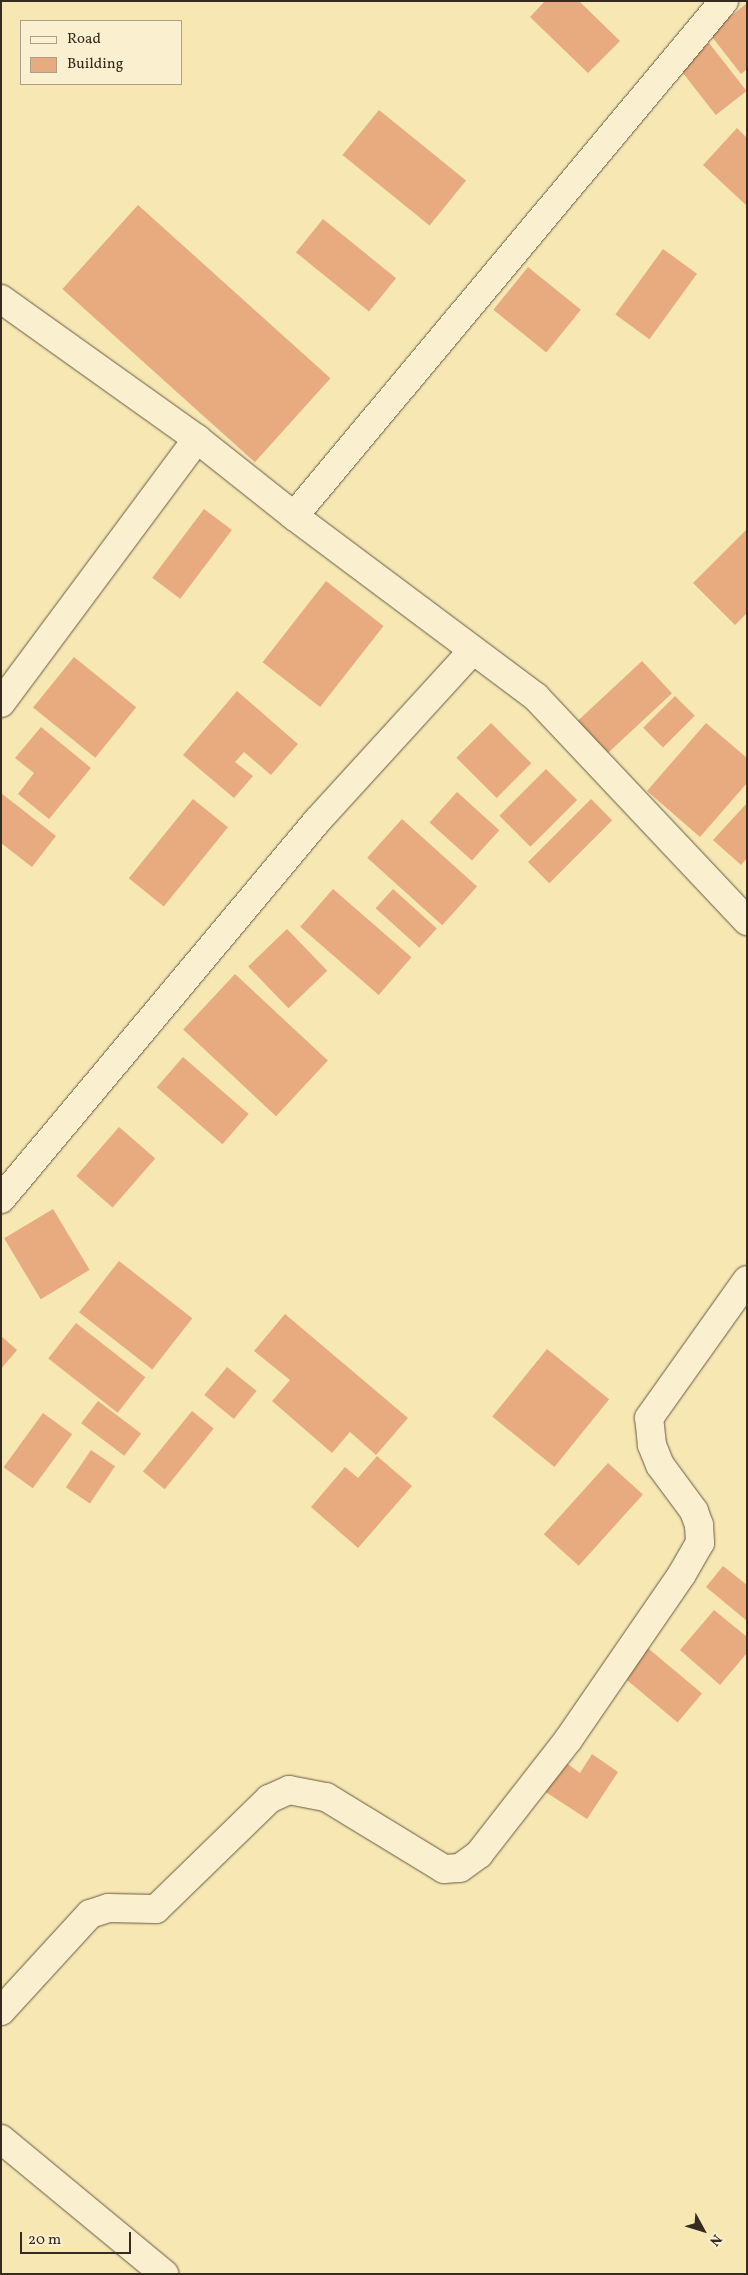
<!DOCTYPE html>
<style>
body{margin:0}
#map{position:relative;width:748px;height:2275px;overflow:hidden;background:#f7e7b3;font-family:Vollkorn,serif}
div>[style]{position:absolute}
.building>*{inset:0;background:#e7ab7f;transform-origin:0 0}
.roads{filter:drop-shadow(0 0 1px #665a44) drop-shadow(0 0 1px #665a44)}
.minor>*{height:28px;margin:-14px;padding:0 14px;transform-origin:14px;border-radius:14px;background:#faefce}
span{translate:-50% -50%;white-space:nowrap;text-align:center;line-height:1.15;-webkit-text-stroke:5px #faefce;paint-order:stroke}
.frame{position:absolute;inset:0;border:2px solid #352b1f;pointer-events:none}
.legend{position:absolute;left:20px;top:20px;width:162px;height:65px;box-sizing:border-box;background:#faefce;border:1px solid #aba188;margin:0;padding:6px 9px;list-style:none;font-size:15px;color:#352b1f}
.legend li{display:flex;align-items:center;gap:10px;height:25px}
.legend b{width:25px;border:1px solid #aba188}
.north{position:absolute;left:678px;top:2205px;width:50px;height:50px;-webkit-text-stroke:4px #faefce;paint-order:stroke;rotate:129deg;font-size:14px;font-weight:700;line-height:20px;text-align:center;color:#352b1f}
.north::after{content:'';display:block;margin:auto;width:18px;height:22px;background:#352b1f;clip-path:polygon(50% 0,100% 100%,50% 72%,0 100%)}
.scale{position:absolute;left:20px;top:2232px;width:111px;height:22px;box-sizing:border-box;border:2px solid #352b1f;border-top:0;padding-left:6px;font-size:15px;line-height:18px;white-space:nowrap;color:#352b1f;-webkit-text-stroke:4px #faefce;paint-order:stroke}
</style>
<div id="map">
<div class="building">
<i style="clip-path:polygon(545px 1px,579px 1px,620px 41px,588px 73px,530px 17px)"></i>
<i style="clip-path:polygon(746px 4px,747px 69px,741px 74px,709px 33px)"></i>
<i style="left:709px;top:43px;width:61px;height:39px;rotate:52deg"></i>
<i style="left:379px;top:110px;width:112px;height:58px;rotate:39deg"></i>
<i style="clip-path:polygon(737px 128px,747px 138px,747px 206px,703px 165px)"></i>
<i style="left:138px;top:205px;width:259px;height:113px;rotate:42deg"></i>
<i style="left:323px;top:219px;width:94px;height:43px;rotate:39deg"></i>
<i style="left:663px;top:249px;width:42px;height:81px;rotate:36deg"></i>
<i style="left:528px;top:267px;width:68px;height:55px;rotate:39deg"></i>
<i style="left:204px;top:509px;width:35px;height:86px;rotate:37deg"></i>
<i style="clip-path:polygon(747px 529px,747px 613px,735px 625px,693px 583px)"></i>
<i style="left:326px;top:581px;width:73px;height:103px;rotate:38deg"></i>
<i style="left:74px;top:657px;width:80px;height:65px;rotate:39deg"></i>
<i style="left:642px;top:661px;width:44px;height:91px;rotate:47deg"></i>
<i style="clip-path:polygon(237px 691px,298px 744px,271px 775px,244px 752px,235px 762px,253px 776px,234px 798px,183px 755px)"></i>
<i style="left:675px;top:696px;width:28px;height:45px;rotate:45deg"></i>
<i style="left:491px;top:723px;width:57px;height:49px;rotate:45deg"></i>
<i style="clip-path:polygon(706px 723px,747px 758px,747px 783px,700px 837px,647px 791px)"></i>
<i style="clip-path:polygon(41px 727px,91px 768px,49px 819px,18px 794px,34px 773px,15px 758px)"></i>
<i style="left:546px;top:769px;width:44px;height:66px;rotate:45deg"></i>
<i style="left:457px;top:792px;width:57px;height:41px;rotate:42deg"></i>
<i style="clip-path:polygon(1px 793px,56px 836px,32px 867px,1px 843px)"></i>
<i style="left:193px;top:799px;width:45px;height:102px;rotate:39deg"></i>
<i style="left:591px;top:799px;width:30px;height:89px;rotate:45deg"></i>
<i style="clip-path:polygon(747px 803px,747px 858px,741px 865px,713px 840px)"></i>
<i style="left:402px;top:819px;width:101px;height:52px;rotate:42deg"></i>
<i style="left:333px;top:889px;width:104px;height:50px;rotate:41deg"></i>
<i style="left:393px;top:889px;width:59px;height:26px;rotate:42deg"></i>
<i style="left:287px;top:929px;width:58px;height:54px;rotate:46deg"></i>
<i style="left:235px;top:974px;width:127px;height:76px;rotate:43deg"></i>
<i style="left:183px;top:1057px;width:87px;height:40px;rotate:41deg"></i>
<i style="left:119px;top:1127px;width:48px;height:65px;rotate:41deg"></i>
<i style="left:53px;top:1209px;width:71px;height:57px;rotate:59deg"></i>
<i style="left:119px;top:1261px;width:93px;height:65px;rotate:38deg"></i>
<i style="clip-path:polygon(285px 1314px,408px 1418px,376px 1455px,350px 1432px,332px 1453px,272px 1401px,290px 1380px,254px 1351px)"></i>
<i style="left:76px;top:1323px;width:88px;height:45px;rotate:38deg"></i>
<i style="clip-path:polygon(1px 1336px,17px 1350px,1px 1369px)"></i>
<i style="left:547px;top:1349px;width:80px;height:87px;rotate:39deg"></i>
<i style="left:227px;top:1367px;width:38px;height:36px;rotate:39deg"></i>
<i style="left:98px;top:1401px;width:54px;height:28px;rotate:37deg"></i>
<i style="left:192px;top:1411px;width:28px;height:78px;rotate:39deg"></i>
<i style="left:43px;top:1413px;width:36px;height:67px;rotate:36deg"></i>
<i style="left:91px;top:1450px;width:29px;height:45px;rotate:34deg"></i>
<i style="clip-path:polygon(377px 1456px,412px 1486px,358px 1548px,311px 1507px,345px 1467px,358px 1478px)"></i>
<i style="left:608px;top:1463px;width:47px;height:96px;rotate:42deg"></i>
<i style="clip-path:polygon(723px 1566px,747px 1585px,747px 1621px,706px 1587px)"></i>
<i style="clip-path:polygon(714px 1610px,747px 1637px,747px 1653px,720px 1685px,680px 1650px)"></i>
<i style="left:643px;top:1644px;width:77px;height:38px;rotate:40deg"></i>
<i style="clip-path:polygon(592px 1754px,618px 1772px,587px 1819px,538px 1787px,558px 1757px,580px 1773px)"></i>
</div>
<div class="roads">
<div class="minor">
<i style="left:1px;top:299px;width:241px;rotate:35.5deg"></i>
<i style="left:197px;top:439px;width:124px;rotate:38.4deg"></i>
<i style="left:294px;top:516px;width:302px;rotate:36.8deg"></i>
<i style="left:536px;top:697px;width:308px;rotate:46.7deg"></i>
<i style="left:294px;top:516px;width:671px;rotate:-50.14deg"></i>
<i style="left:1px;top:703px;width:329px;rotate:-53.4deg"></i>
<i style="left:1px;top:1199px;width:493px;rotate:-50.1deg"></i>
<i style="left:317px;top:821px;width:231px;rotate:-47.6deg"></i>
<i style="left:1px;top:2011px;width:132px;rotate:-47.5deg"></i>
<i style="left:90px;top:1914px;width:19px;rotate:-18deg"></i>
<i style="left:108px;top:1908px;width:48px;rotate:1.2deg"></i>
<i style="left:156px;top:1909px;width:158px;rotate:-44.2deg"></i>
<i style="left:269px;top:1799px;width:22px;rotate:-24deg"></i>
<i style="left:289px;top:1790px;width:38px;rotate:11deg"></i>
<i style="left:326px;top:1797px;width:138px;rotate:31.4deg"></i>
<i style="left:444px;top:1869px;width:16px;rotate:-4deg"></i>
<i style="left:460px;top:1868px;width:24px;rotate:-36deg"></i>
<i style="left:479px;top:1854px;width:145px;rotate:-52deg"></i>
<i style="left:568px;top:1740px;width:201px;rotate:-55.5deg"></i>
<i style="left:682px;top:1574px;width:36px;rotate:-60deg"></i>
<i style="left:700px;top:1543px;width:18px;rotate:-93deg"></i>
<i style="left:699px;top:1525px;width:15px;rotate:-110deg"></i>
<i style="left:694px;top:1511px;width:57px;rotate:-126.5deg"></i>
<i style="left:660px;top:1465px;width:22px;rotate:-112deg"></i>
<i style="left:652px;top:1445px;width:27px;rotate:-96deg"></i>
<i style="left:649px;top:1418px;width:169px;rotate:-54.6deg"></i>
<i style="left:1px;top:2139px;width:212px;rotate:39.6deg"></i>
</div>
</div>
<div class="frame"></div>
<ul class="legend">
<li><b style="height:6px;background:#faefce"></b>Road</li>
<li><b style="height:14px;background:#e7ab7f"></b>Building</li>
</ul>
<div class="north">N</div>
<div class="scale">20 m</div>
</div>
